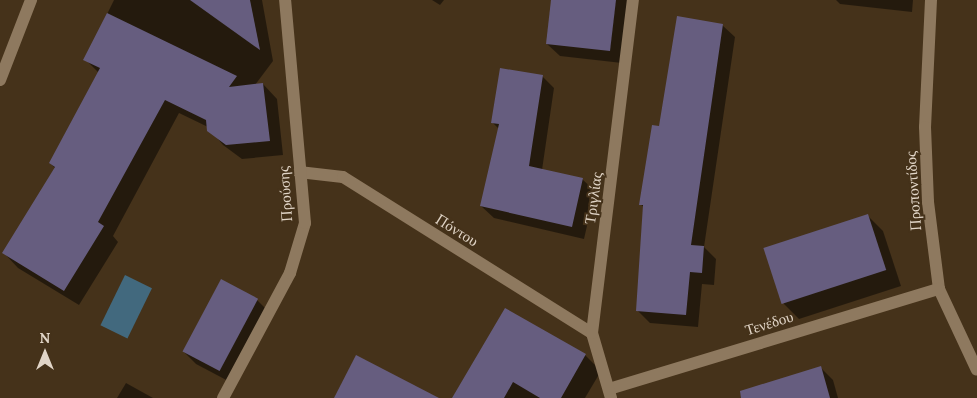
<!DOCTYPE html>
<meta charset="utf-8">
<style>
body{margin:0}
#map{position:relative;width:977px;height:398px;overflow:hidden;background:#45321a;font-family:Lora,serif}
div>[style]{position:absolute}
.water>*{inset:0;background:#42697e;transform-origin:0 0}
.shadow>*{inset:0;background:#0007}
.building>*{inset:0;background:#665d7f;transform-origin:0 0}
.minor>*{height:12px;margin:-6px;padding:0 6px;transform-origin:6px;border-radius:6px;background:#8e795f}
span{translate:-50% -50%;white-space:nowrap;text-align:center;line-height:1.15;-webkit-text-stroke:4px #45321a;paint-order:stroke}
.street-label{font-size:15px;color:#e1d5c7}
.north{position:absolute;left:20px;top:328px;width:50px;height:50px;-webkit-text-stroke:4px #45321a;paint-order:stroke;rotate:0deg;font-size:14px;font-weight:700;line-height:20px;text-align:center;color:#e1d5c7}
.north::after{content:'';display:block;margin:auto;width:18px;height:22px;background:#e1d5c7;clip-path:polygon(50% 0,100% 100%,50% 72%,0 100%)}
</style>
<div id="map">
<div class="water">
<i style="left:125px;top:275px;width:30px;height:56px;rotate:26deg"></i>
</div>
<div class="shadow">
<i style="clip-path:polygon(114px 0,262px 0,273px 61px,255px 85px,263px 84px,277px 99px,283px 155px,242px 159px,223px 145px,208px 127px,179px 113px,113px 236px,118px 242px,79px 305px,18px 268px,4px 253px,55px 168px,50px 163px,99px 73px,85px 59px)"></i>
<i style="clip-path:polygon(432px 0,444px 0,440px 5px)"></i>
<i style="clip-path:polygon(552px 0,630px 0,622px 63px,560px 56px,547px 44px)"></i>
<i style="clip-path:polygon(836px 0,913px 0,912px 12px,840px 4px)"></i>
<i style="clip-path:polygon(722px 25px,735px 37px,704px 247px,716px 259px,714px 285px,702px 284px,698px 327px,650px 323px,637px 310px,645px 208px,640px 204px,660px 127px)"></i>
<i style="clip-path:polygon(542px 76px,554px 88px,542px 170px,582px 179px,595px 191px,584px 239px,494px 218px,481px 206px,499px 129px,492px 122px)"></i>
<i style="clip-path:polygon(868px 216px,883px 231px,901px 286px,799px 319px,784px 304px,766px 250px)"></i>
<i style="clip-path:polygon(257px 300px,269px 312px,232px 383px,196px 364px,183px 351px)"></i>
<i style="clip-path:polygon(505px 310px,585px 355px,601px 371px,585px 398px,454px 398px)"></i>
<i style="clip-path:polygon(821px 368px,833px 380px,838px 398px,757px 398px)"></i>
<i style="clip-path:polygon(126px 383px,153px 398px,117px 398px)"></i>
</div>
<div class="building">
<i style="clip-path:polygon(190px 0,250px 0,260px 50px)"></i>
<i style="clip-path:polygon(551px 0,616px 0,610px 51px,546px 44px)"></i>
<i style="clip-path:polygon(107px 13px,237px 76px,229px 87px,263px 83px,270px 141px,226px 145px,207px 131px,206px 120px,165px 100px,98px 222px,104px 226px,64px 291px,2px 253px,55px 167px,49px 163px,100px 68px,83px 60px)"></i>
<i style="clip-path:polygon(677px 16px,723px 24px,691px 245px,704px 246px,702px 273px,690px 272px,686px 315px,636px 311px,643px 205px,639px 205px,652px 125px,659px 126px)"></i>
<i style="clip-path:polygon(500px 68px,543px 75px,529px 166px,583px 178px,572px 227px,480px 206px,499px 124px,491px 123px)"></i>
<i style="left:868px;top:214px;width:59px;height:110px;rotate:72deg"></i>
<i style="left:221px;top:279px;width:42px;height:82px;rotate:28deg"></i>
<i style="clip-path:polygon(505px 308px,586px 354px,561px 398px,540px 398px,513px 382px,504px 398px,452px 398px)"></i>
<i style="clip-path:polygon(356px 355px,439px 398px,334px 398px)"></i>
<i style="clip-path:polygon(821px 366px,830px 398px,741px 398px,740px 391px)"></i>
</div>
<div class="minor">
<i style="left:931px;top:0;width:127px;rotate:92.7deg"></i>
<i style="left:925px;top:127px;width:75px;rotate:87.7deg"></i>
<i style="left:928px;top:202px;width:88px;rotate:82.8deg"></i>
<i style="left:939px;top:289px;width:89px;rotate:64.9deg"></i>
<i style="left:0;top:80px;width:86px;rotate:-68.8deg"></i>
<i style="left:299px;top:172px;width:44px;rotate:6.5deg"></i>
<i style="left:343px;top:177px;width:294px;rotate:32.1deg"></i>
<i style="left:609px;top:389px;width:345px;rotate:-16.9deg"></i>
<i style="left:223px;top:398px;width:142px;rotate:-61.8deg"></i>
<i style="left:290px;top:273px;width:52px;rotate:-73.3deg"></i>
<i style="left:305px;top:223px;width:224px;rotate:-95.1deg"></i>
<i style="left:611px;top:398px;width:68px;rotate:-106.3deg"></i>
<i style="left:592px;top:333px;width:336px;rotate:-83deg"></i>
</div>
<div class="street-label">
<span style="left:913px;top:191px;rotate:-94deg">Προποντίδος</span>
<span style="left:285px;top:194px;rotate:-94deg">Προύσης</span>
<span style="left:593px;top:198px;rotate:-82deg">Τριγλίας</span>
<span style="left:457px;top:230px;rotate:32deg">Πόντου</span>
<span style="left:769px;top:323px;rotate:-17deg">Τενέδου</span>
</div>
<div class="north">N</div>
</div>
